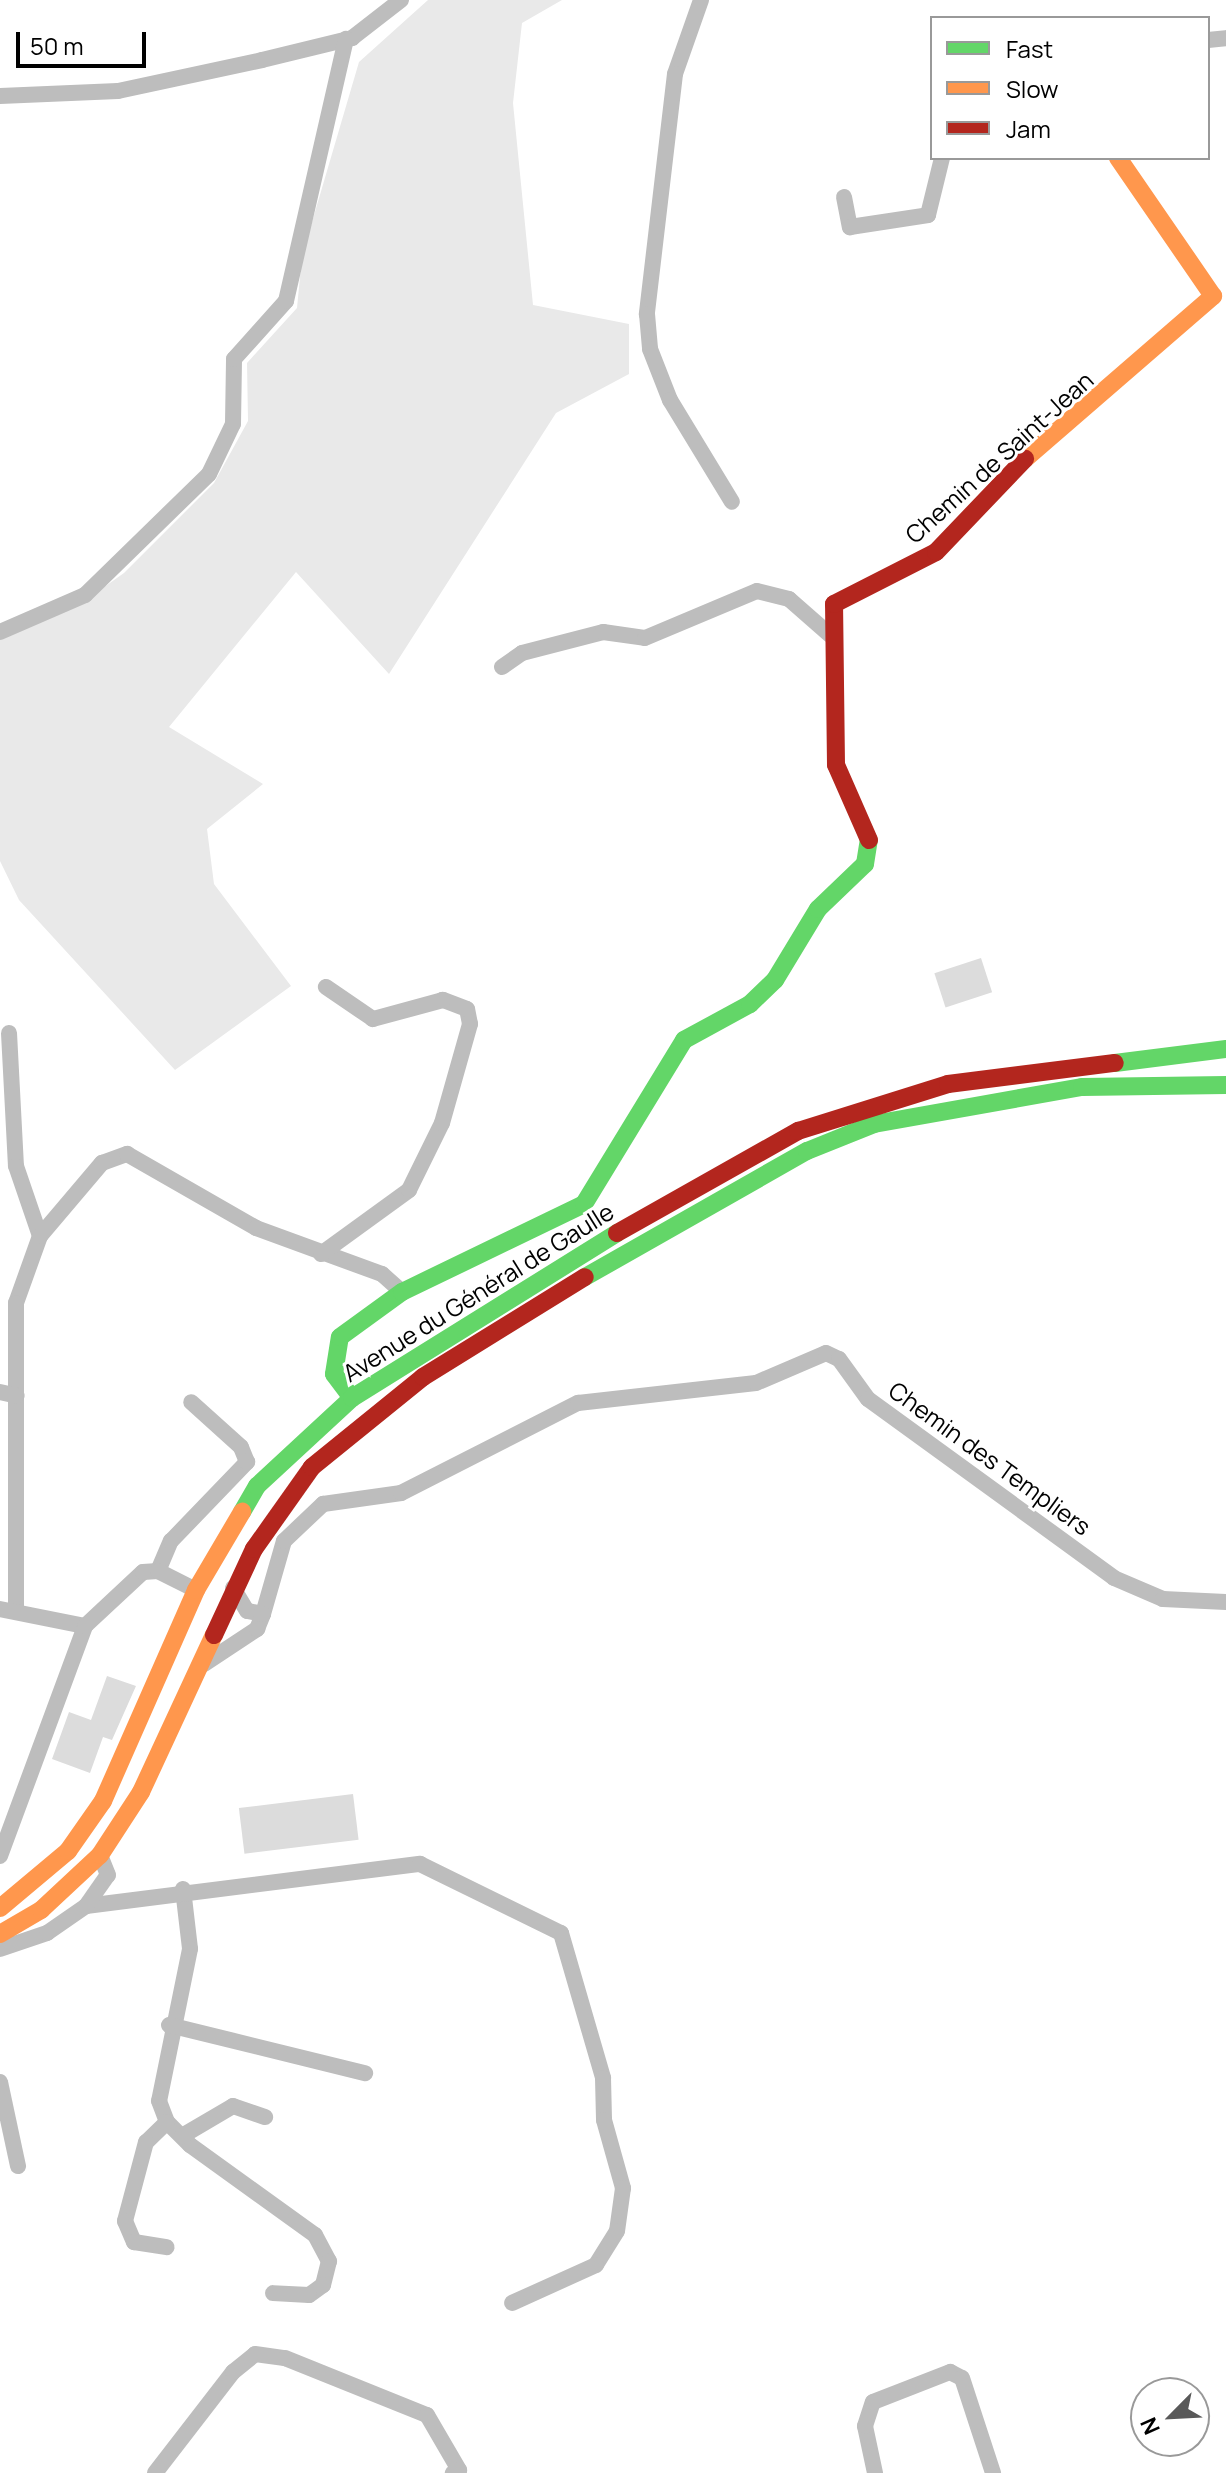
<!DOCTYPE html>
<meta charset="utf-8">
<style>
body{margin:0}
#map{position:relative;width:1226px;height:2473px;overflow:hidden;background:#fff;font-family:Manrope,sans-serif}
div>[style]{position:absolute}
.green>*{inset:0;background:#e9e9e9}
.building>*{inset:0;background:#dcdcdc;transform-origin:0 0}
.street>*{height:16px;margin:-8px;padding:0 8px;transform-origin:8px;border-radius:8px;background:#bdbdbd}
.fast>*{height:18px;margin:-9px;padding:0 9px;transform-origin:9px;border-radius:9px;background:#63d668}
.slow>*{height:18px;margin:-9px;padding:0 9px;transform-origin:9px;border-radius:9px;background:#ff974d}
.jam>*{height:18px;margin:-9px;padding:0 9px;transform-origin:9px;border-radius:9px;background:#b3261e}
span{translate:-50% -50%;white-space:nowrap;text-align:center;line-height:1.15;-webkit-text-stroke:6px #fff;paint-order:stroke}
.street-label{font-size:24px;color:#000}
.legend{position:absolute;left:930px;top:16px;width:280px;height:144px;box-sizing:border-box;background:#fff;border:2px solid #999;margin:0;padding:10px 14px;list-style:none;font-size:24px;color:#000}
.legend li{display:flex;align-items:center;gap:16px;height:40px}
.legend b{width:40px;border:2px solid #999}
.north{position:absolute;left:1130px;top:2377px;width:80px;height:80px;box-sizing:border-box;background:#fff;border:2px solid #999;border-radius:50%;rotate:246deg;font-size:22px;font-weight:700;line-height:32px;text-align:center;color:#000}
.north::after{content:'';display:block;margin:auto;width:28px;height:36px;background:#595959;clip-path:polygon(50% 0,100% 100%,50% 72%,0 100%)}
.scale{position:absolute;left:16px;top:32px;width:130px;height:36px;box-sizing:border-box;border:4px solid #000;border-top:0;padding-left:10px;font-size:24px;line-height:28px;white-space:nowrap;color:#000;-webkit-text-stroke:6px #fff;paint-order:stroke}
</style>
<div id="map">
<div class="green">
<i style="clip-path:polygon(428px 0,562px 0,522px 23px,513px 103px,533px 305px,629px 324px,629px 374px,556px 413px,389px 674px,296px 572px,169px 727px,263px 784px,207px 829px,214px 884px,291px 986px,175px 1070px,19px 900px,0 861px,0 637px,83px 602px,124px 573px,214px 483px,248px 421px,247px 363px,297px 308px,302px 256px,359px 62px)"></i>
</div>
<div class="building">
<i style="left:981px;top:958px;width:36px;height:49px;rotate:72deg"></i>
<i style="clip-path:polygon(107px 1676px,136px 1686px,112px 1740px,103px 1737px,90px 1773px,52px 1759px,69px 1712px,91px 1720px)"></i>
<i style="left:353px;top:1794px;width:46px;height:115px;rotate:83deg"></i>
</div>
<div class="street">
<i style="left:701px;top:0;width:78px;rotate:109.4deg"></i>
<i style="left:675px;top:74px;width:242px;rotate:96.7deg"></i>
<i style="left:647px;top:314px;width:35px;rotate:85deg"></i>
<i style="left:650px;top:349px;width:55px;rotate:68.6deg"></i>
<i style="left:670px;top:400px;width:119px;rotate:58.7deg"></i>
<i style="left:1208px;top:40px;width:18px;rotate:-6deg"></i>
<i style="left:0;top:96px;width:118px;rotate:-2.4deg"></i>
<i style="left:118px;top:91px;width:147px;rotate:-12.1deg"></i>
<i style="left:262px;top:60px;width:93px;rotate:-13.7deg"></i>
<i style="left:352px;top:38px;width:62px;rotate:-37.8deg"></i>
<i style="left:844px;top:197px;width:31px;rotate:79deg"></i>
<i style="left:850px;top:227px;width:79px;rotate:-8.7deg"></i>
<i style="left:928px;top:215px;width:59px;rotate:-76.2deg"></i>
<i style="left:0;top:632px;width:93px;rotate:-23.5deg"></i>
<i style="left:85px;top:595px;width:173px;rotate:-44.3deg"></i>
<i style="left:209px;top:474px;width:55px;rotate:-64.4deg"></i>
<i style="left:233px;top:424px;width:65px;rotate:-89.1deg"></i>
<i style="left:234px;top:359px;width:78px;rotate:-48.1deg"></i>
<i style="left:286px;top:301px;width:269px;rotate:-77.1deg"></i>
<i style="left:502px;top:667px;width:24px;rotate:-35deg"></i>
<i style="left:522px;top:653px;width:84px;rotate:-14.5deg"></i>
<i style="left:603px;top:632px;width:42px;rotate:8.1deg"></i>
<i style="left:645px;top:638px;width:121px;rotate:-22.8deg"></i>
<i style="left:757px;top:591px;width:33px;rotate:14deg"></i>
<i style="left:789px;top:599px;width:55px;rotate:41.3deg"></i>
<i style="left:9px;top:1033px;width:133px;rotate:87deg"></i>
<i style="left:16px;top:1166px;width:74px;rotate:71.1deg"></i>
<i style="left:40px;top:1236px;width:71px;rotate:109.7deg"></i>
<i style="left:16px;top:1303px;width:306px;rotate:90deg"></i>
<i style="left:40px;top:1236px;width:96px;rotate:-49.7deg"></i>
<i style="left:102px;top:1163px;width:27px;rotate:-20deg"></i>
<i style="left:127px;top:1154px;width:149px;rotate:29.8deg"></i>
<i style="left:256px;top:1228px;width:134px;rotate:20.1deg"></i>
<i style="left:382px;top:1274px;width:27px;rotate:42deg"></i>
<i style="left:321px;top:1254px;width:109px;rotate:-36deg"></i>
<i style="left:409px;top:1190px;width:75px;rotate:-63.8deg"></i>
<i style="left:442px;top:1123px;width:103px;rotate:-74.2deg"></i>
<i style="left:470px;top:1024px;width:15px;rotate:-101deg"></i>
<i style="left:467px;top:1009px;width:26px;rotate:-159deg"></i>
<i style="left:443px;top:1000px;width:73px;rotate:164.8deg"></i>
<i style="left:373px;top:1019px;width:57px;rotate:-145.8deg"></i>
<i style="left:0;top:1392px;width:17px;rotate:13deg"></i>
<i style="left:158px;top:1571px;width:33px;rotate:-67deg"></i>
<i style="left:171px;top:1541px;width:110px;rotate:-46.1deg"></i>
<i style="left:247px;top:1462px;width:16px;rotate:-112deg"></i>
<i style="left:241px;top:1447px;width:67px;rotate:-138deg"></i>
<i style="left:0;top:1609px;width:87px;rotate:11.3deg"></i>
<i style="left:263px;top:1614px;width:76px;rotate:-74deg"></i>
<i style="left:284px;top:1541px;width:54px;rotate:-43.5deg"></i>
<i style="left:323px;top:1504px;width:79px;rotate:-8deg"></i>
<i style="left:401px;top:1493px;width:199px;rotate:-27deg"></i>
<i style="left:578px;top:1403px;width:179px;rotate:-6.4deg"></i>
<i style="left:756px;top:1383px;width:76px;rotate:-23.2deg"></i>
<i style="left:826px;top:1353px;width:14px;rotate:25deg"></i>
<i style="left:839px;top:1359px;width:49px;rotate:54.1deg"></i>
<i style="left:868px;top:1399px;width:304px;rotate:36deg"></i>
<i style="left:1114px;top:1578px;width:53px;rotate:23.2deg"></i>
<i style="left:1163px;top:1599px;width:63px;rotate:2.7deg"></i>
<i style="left:204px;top:1664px;width:64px;rotate:-33.4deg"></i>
<i style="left:257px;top:1629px;width:16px;rotate:-68deg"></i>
<i style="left:263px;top:1614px;width:16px;rotate:-169deg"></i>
<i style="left:247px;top:1611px;width:27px;rotate:-121deg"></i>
<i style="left:0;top:1856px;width:245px;rotate:-69.7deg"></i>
<i style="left:85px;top:1626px;width:79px;rotate:-43deg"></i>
<i style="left:143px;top:1572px;width:15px;rotate:-4deg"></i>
<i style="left:158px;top:1571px;width:42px;rotate:26.6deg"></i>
<i style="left:183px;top:1889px;width:60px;rotate:83.3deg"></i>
<i style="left:190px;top:1949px;width:155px;rotate:101.5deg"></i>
<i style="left:159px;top:2101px;width:22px;rotate:69deg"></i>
<i style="left:167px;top:2122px;width:33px;rotate:45deg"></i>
<i style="left:190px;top:2145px;width:154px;rotate:35.8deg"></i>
<i style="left:315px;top:2235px;width:30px;rotate:62deg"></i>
<i style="left:329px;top:2261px;width:25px;rotate:104deg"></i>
<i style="left:323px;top:2285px;width:17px;rotate:144deg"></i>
<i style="left:309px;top:2295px;width:36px;rotate:-177deg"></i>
<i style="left:86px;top:1906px;width:337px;rotate:-7.2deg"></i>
<i style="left:420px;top:1864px;width:157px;rotate:26.1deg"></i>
<i style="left:561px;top:1933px;width:151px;rotate:73.8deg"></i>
<i style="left:603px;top:2078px;width:42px;rotate:88.6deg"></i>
<i style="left:604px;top:2120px;width:71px;rotate:74.4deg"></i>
<i style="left:623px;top:2188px;width:43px;rotate:97.9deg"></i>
<i style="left:617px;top:2231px;width:40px;rotate:122deg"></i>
<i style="left:596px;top:2265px;width:92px;rotate:155.7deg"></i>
<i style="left:0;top:1949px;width:50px;rotate:-18.8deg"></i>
<i style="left:47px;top:1933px;width:47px;rotate:-34.7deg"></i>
<i style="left:86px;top:1906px;width:38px;rotate:-55deg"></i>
<i style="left:108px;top:1875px;width:22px;rotate:-112deg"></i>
<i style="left:169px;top:2025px;width:202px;rotate:13.8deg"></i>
<i style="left:0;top:2082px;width:86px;rotate:77.9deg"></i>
<i style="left:167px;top:2122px;width:29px;rotate:136deg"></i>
<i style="left:146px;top:2142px;width:82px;rotate:104.9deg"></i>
<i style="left:125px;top:2221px;width:23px;rotate:67deg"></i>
<i style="left:134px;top:2242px;width:33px;rotate:9deg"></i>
<i style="left:182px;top:2136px;width:59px;rotate:-30.5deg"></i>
<i style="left:233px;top:2106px;width:34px;rotate:19deg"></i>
<i style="left:155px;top:2473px;width:128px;rotate:-52.3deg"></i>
<i style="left:233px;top:2372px;width:28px;rotate:-39deg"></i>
<i style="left:255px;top:2354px;width:30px;rotate:8deg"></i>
<i style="left:285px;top:2358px;width:153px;rotate:21.9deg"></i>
<i style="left:427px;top:2415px;width:64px;rotate:59.8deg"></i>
<i style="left:459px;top:2470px;width:7px;rotate:153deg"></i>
<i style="left:875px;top:2473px;width:48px;rotate:-102deg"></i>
<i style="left:865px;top:2426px;width:25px;rotate:-72deg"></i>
<i style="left:873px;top:2402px;width:83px;rotate:-21.3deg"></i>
<i style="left:950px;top:2372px;width:13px;rotate:27deg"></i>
<i style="left:962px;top:2378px;width:100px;rotate:71.9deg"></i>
</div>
<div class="fast">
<i style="left:1115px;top:1063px;width:112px;rotate:-7.2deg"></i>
<i style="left:585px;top:1277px;width:255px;rotate:-29.6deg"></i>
<i style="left:807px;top:1151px;width:72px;rotate:-21.9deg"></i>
<i style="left:874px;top:1124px;width:211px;rotate:-10.1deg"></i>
<i style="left:1082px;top:1087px;width:144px;rotate:-0.8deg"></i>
<i style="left:352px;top:1398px;width:30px;rotate:-127deg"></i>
<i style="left:334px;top:1374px;width:37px;rotate:-81deg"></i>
<i style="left:340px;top:1337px;width:77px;rotate:-36deg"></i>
<i style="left:402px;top:1292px;width:202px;rotate:-25.8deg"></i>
<i style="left:584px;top:1204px;width:192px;rotate:-58.6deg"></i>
<i style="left:684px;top:1040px;width:75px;rotate:-28.6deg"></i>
<i style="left:750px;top:1004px;width:35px;rotate:-44deg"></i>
<i style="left:775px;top:980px;width:83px;rotate:-58.8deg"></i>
<i style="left:818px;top:909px;width:65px;rotate:-43.8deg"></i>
<i style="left:865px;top:864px;width:24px;rotate:-81deg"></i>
<i style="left:242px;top:1512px;width:30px;rotate:-60deg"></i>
<i style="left:257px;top:1486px;width:129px;rotate:-42.8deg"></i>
<i style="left:352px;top:1398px;width:312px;rotate:-31.9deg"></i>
</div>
<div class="slow">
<i style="left:1025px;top:459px;width:249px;rotate:-40.9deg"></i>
<i style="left:1213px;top:296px;width:168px;rotate:-124.5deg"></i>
<i style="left:0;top:1908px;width:89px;rotate:-40deg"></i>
<i style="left:68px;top:1851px;width:61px;rotate:-55deg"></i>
<i style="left:103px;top:1801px;width:231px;rotate:-66.2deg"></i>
<i style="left:196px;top:1590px;width:91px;rotate:-59.5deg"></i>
<i style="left:0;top:1934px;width:48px;rotate:-30.3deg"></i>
<i style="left:41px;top:1910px;width:81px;rotate:-43deg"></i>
<i style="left:100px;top:1855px;width:75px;rotate:-56.9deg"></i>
<i style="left:141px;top:1792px;width:173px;rotate:-65.1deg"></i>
</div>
<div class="jam">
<i style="left:869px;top:840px;width:82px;rotate:-113.7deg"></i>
<i style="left:836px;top:765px;width:161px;rotate:-90.7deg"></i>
<i style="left:834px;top:604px;width:114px;rotate:-27deg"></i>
<i style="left:936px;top:552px;width:129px;rotate:-46.3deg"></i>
<i style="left:617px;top:1233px;width:208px;rotate:-29.4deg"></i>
<i style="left:798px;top:1131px;width:157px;rotate:-17.4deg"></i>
<i style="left:948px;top:1084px;width:168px;rotate:-7.2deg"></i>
<i style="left:214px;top:1635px;width:95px;rotate:-65.1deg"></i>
<i style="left:254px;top:1549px;width:100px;rotate:-54.7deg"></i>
<i style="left:312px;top:1467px;width:143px;rotate:-39deg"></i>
<i style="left:423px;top:1377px;width:190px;rotate:-31.7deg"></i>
</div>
<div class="street-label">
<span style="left:999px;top:457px;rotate:-42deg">Chemin de Saint-Jean</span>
<span style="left:478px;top:1292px;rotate:-32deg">Avenue du Général de Gaulle</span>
<span style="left:990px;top:1458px;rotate:36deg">Chemin des Templiers</span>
</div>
<ul class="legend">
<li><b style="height:10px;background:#63d668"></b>Fast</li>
<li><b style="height:10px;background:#ff974d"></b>Slow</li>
<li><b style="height:10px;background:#b3261e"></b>Jam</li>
</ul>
<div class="north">N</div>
<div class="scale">50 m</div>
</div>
